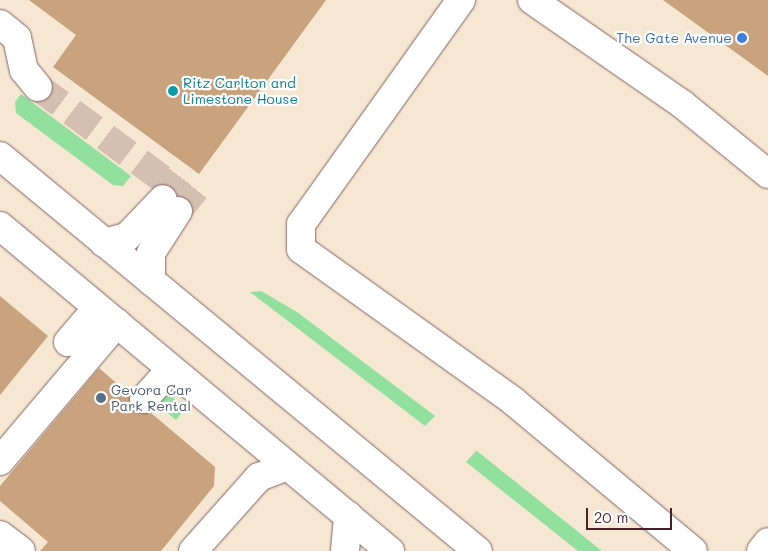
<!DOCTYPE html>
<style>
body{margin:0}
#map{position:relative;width:768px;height:551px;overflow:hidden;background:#f6e7d3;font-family:Mali,sans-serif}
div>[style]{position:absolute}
.green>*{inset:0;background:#92e09e}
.building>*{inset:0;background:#c9a37d}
.minor-tunnel>*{height:28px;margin-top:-14px;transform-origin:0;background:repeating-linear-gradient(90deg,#d4bfb1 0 28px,transparent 0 42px)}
.roads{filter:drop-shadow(0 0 1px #866566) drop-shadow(0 0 1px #866566)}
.minor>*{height:28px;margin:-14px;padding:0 14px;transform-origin:14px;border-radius:14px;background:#fff}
.dots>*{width:14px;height:14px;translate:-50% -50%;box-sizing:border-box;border:2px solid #fff;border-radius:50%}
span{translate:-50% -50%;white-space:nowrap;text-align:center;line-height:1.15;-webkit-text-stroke:4.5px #fff;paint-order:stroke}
.shop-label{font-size:14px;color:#366cbe}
.right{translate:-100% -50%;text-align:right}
.culture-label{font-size:14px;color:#0d838f}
.left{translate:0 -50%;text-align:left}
.service-label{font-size:14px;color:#4e5e75}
.scale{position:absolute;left:586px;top:508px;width:86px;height:22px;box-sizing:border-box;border:2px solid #4a1f2b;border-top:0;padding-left:6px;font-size:15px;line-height:18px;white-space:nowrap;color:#4a1f2b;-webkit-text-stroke:4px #fff;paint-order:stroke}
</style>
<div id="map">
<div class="green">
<i style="clip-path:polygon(21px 94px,29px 100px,131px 176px,123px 186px,113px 185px,16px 113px,15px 102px)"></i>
<i style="clip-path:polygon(261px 291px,297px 312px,435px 416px,425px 426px,250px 292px)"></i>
<i style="clip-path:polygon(167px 390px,184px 410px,176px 420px,151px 399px)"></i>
<i style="clip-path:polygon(476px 451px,477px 451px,602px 551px,578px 551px,466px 462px)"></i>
</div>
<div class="building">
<i style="clip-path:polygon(29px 0,326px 0,199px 174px,53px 67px,76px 35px)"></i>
<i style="clip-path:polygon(663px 0,768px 0,768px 76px)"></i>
<i style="clip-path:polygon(0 296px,48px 336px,0 395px)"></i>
<i style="clip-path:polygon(99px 368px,129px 394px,134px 411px,151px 413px,215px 467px,214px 486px,161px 551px,40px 551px,48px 542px,0 501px,0 486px)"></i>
</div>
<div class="minor-tunnel">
<i style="left:38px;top:87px;width:167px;rotate:36.5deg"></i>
<i style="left:163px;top:199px;width:41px;rotate:-52.9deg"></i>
<i style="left:178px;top:211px;width:40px;rotate:-51deg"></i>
</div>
<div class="roads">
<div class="minor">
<i style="left:461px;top:0;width:275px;rotate:125.5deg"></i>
<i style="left:301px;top:224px;width:25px;rotate:90deg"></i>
<i style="left:301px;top:249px;width:261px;rotate:35.6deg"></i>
<i style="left:513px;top:401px;width:234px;rotate:39.8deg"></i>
<i style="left:532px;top:0;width:183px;rotate:34.7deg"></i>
<i style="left:682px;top:104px;width:111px;rotate:39.1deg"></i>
<i style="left:0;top:24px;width:22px;rotate:39deg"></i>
<i style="left:17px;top:38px;width:33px;rotate:78deg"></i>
<i style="left:24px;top:70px;width:22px;rotate:51deg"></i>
<i style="left:0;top:156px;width:620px;rotate:39.57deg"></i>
<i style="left:0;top:226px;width:508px;rotate:39.81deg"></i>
<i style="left:104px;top:243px;width:24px;rotate:-15deg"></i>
<i style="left:127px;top:237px;width:52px;rotate:-46.5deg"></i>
<i style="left:151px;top:281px;width:28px;rotate:-90deg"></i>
<i style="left:151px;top:253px;width:50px;rotate:-57.3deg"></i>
<i style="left:68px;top:342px;width:45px;rotate:-49.5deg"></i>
<i style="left:144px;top:399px;width:39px;rotate:-48deg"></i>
<i style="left:0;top:461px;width:181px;rotate:-49.7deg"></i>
<i style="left:0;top:535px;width:26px;rotate:37deg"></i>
<i style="left:193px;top:551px;width:99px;rotate:-48.3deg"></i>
<i style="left:259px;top:477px;width:30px;rotate:-21deg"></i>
<i style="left:345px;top:551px;width:36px;rotate:-85deg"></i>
<i style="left:761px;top:551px;width:11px;rotate:-52deg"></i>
</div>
</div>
<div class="dots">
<i style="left:742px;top:38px;background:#3f7fe0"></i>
<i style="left:173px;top:91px;background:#0f9aa8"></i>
<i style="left:101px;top:398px;background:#5c6f8a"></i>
</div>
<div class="shop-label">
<span class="right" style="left:732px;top:38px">The Gate Avenue</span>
</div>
<div class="culture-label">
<span class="left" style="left:183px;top:91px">Ritz Carlton and<br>Limestone House</span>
</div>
<div class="service-label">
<span class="left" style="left:111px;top:398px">Gevora Car<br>Park Rental</span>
</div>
<div class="scale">20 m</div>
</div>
